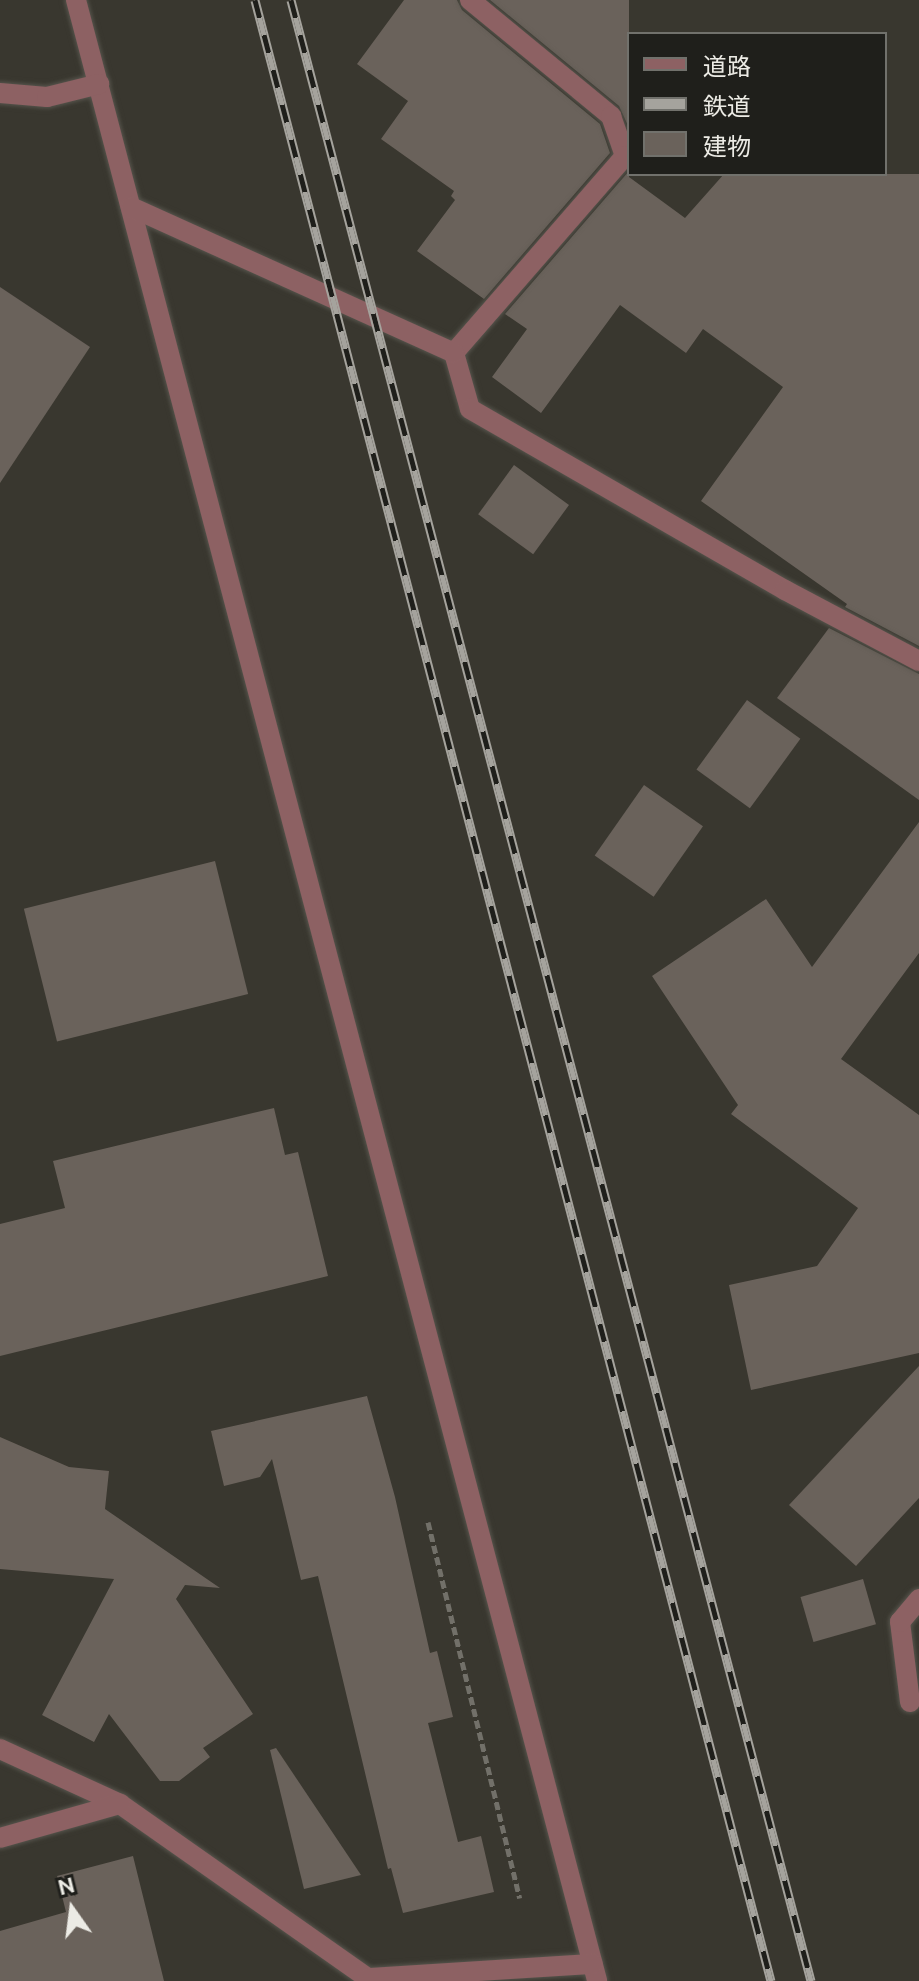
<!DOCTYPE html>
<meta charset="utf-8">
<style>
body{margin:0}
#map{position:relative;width:919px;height:1981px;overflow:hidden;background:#39372f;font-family:Ubuntu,"Noto Sans JP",sans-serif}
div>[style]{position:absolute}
.building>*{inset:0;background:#6a625b;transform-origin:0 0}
.path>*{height:5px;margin-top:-2.5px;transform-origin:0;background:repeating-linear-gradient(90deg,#727069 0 8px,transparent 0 12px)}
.roads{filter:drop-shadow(0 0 2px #56544c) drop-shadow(0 0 2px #56544c)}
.minor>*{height:20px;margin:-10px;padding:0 10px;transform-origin:10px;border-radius:10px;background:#8d6163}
.rail>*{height:9px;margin-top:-4.5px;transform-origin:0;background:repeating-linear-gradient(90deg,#1f1f1b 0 18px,#a5a39d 0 36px);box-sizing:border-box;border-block:2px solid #a5a39d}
span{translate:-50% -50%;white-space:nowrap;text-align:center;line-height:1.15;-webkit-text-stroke:8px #1f1f1b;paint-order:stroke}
.legend{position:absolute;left:627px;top:32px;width:260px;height:144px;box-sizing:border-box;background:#1f1f1b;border:2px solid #71716c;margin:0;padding:10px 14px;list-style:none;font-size:24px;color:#ecebe5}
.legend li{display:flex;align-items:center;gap:16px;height:40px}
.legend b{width:40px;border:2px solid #71716c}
.north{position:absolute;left:32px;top:1869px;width:80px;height:80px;-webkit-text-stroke:6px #1f1f1b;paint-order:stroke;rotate:346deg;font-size:22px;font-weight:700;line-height:32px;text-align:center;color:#ecebe5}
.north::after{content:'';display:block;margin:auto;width:28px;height:36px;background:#ecebe5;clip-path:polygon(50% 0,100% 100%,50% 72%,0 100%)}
</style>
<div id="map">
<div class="building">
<i style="clip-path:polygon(404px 0,457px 0,462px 10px,600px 124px,610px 153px,484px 299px,417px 251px,455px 200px,451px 196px,454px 191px,381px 139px,408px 101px,357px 64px)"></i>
<i style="clip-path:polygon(490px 0,629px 0,629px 128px,619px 106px)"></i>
<i style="clip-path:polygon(629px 171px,629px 177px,685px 218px,724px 174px,919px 174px,919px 646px,845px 607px,847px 604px,701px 501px,783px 387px,703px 329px,686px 353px,620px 305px,541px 413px,492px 377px,527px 329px,505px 314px)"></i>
<i style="clip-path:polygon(0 287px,90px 347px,0 483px)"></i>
<i style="left:514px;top:465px;width:68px;height:61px;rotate:36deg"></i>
<i style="clip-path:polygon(829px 628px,919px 674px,919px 800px,777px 698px)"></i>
<i style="left:747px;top:700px;width:66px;height:86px;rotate:36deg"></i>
<i style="left:644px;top:785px;width:72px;height:86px;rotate:35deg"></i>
<i style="clip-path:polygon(919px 822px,919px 953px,841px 1059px,919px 1115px,919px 1353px,751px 1390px,729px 1285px,817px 1266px,858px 1208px,731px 1114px,738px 1105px,652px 976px,766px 899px,812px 967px)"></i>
<i style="left:215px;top:861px;width:137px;height:197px;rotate:76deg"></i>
<i style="clip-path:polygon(274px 1108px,285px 1155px,298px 1152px,328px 1276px,0 1356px,0 1224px,65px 1208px,53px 1161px)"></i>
<i style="clip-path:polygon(919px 1366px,919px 1498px,856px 1566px,789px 1505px)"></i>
<i style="clip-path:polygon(367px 1396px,395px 1497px,430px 1653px,437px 1651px,453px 1717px,428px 1723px,458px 1842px,481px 1836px,494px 1892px,403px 1913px,391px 1868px,388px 1869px,318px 1576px,301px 1580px,272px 1459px,260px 1477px,224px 1486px,211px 1431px)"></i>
<i style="clip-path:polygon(0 1437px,69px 1467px,109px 1471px,105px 1509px,220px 1588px,185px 1585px,176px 1599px,253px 1714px,203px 1748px,210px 1757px,179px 1781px,160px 1781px,109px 1714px,94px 1742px,42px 1715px,114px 1579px,0 1569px)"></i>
<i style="left:863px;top:1579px;width:47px;height:65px;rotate:74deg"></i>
<i style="clip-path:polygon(276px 1748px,361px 1875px,304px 1889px,270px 1750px)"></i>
<i style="clip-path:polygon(133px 1856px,164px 1981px,0 1981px,0 1931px,66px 1912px,57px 1876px)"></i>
</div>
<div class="path">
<i style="left:428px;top:1522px;width:387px;rotate:76.3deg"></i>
</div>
<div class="roads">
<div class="minor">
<i style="left:76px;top:0;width:2048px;rotate:75.26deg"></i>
<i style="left:470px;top:0;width:183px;rotate:39.4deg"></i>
<i style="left:611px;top:116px;width:42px;rotate:70.7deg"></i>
<i style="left:625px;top:156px;width:261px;rotate:131deg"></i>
<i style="left:454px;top:353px;width:58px;rotate:74.1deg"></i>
<i style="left:470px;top:409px;width:363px;rotate:29.9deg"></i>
<i style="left:785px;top:590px;width:152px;rotate:27.9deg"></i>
<i style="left:0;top:93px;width:47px;rotate:4.9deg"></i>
<i style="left:47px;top:97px;width:54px;rotate:-14deg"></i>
<i style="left:131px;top:207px;width:354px;rotate:24.3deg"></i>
<i style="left:910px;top:1702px;width:81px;rotate:-97.1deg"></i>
<i style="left:900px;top:1622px;width:30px;rotate:-50deg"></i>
<i style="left:0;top:1749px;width:132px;rotate:24.6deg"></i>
<i style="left:120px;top:1804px;width:303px;rotate:35.1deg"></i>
<i style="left:368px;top:1978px;width:225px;rotate:-3.6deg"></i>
<i style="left:0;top:1838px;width:125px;rotate:-15.8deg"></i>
</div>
</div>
<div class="rail">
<i style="left:255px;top:0;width:2047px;rotate:75.4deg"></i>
<i style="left:291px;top:0;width:2048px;rotate:75.29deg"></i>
</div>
<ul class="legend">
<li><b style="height:10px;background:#8d6163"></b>道路</li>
<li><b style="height:10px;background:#a5a39d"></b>鉄道</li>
<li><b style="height:22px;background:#6a625b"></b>建物</li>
</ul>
<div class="north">N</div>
</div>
